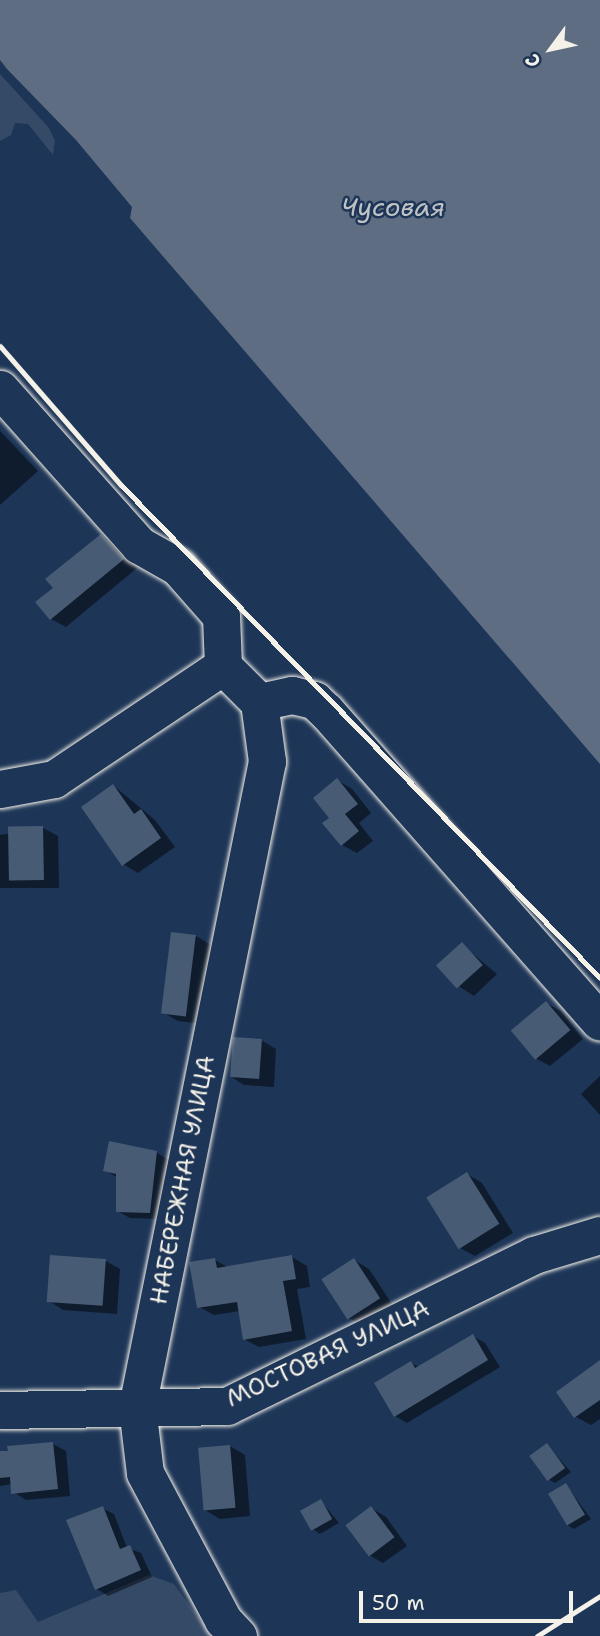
<!DOCTYPE html>
<meta charset="utf-8">
<style>
body{margin:0}
#map{position:relative;width:600px;height:1636px;overflow:hidden;background:#1d3557;font-family:"Shantell Sans",sans-serif}
div>[style]{position:absolute}
.green>*{inset:0;background:#354a67}
.water>*{inset:0;background:#5e6d82}
.shadow>*{inset:0;background:#0007}
.building>*{inset:0;background:#485b74;transform-origin:0 0}
.roads{filter:drop-shadow(0 0 2px #f4f1e8) drop-shadow(0 0 2px #f4f1e8)}
.minor>*{height:37px;margin:-18.5px;padding:0 18.5px;transform-origin:18.5px;border-radius:18.5px;background:#1d3557}
.rail>*{height:5px;margin:-2.5px;padding:0 2.5px;transform-origin:2.5px;border-radius:2.5px;background:#f4f1e8}
span{translate:-50% -50%;white-space:nowrap;text-align:center;line-height:1.15;-webkit-text-stroke:5px #1d3557;paint-order:stroke}
.street-label{font-size:24px;color:#f4f1e8}
.water-label{font-size:26px;color:#c0c3c4;font-style:italic}
.north{position:absolute;left:516px;top:14px;width:70px;height:70px;-webkit-text-stroke:5px #1d3557;paint-order:stroke;rotate:237deg;font-size:19px;font-weight:700;line-height:28px;text-align:center;color:#f4f1e8}
.north::after{content:'';display:block;margin:auto;width:24px;height:32px;background:#f4f1e8;clip-path:polygon(50% 0,100% 100%,50% 72%,0 100%)}
.scale{position:absolute;left:359px;top:1591px;width:214px;height:32px;box-sizing:border-box;border:4px solid #f4f1e8;border-top:0;padding-left:9px;font-size:21px;line-height:24px;white-space:nowrap;color:#f4f1e8;-webkit-text-stroke:5px #1d3557;paint-order:stroke}
</style>
<div id="map">
<div class="green">
<i style="clip-path:polygon(0 74px,49px 128px,55px 141px,53px 155px,28px 124px,15px 123px,11px 135px,0 141px)"></i>
<i style="clip-path:polygon(149px 1575px,174px 1584px,212px 1636px,0 1636px,0 1593px,16px 1590px,38px 1622px)"></i>
</div>
<div class="water">
<i style="clip-path:polygon(0 0,600px 0,600px 764px,130px 218px,132px 207px,76px 140px,7px 69px,0 60px)"></i>
</div>
<div class="shadow">
<i style="clip-path:polygon(0 431px,38px 471px,0 505px)"></i>
<i style="clip-path:polygon(101px 536px,116px 544px,137px 568px,66px 627px,51px 619px,55px 588px)"></i>
<i style="clip-path:polygon(337px 780px,352px 789px,371px 813px,359px 823px,373px 841px,357px 853px,342px 845px)"></i>
<i style="clip-path:polygon(114px 786px,155px 820px,175px 847px,138px 873px,123px 864px)"></i>
<i style="clip-path:polygon(43px 828px,58px 836px,59px 888px,0 888px,0 835px)"></i>
<i style="clip-path:polygon(196px 936px,211px 945px,202px 1024px,178px 1021px,164px 1013px)"></i>
<i style="clip-path:polygon(462px 945px,497px 974px,474px 996px,460px 987px)"></i>
<i style="clip-path:polygon(546px 1003px,561px 1011px,583px 1039px,550px 1066px,535px 1058px)"></i>
<i style="clip-path:polygon(261px 1040px,276px 1049px,274px 1087px,244px 1085px,230px 1076px)"></i>
<i style="clip-path:polygon(600px 1076px,600px 1115px,581px 1094px)"></i>
<i style="clip-path:polygon(156px 1152px,169px 1160px,162px 1219px,130px 1218px,117px 1211px,118px 1178px,105px 1170px)"></i>
<i style="clip-path:polygon(467px 1174px,482px 1183px,513px 1233px,475px 1256px,460px 1248px)"></i>
<i style="clip-path:polygon(292px 1257px,307px 1266px,310px 1287px,297px 1289px,306px 1339px,259px 1347px,244px 1339px,240px 1311px,214px 1315px,199px 1307px,215px 1260px,229px 1268px)"></i>
<i style="clip-path:polygon(354px 1260px,369px 1269px,394px 1307px,364px 1327px,349px 1318px)"></i>
<i style="clip-path:polygon(106px 1261px,120px 1269px,117px 1314px,63px 1310px,49px 1301px)"></i>
<i style="clip-path:polygon(473px 1336px,485px 1343px,500px 1367px,407px 1423px,395px 1416px,411px 1363px,419px 1367px)"></i>
<i style="clip-path:polygon(600px 1363px,600px 1419px,591px 1425px,576px 1417px,558px 1393px)"></i>
<i style="clip-path:polygon(53px 1444px,66px 1451px,70px 1496px,26px 1500px,13px 1492px,12px 1484px,0 1486px,0 1454px)"></i>
<i style="clip-path:polygon(547px 1445px,571px 1472px,555px 1483px,548px 1479px)"></i>
<i style="clip-path:polygon(230px 1446px,245px 1455px,250px 1516px,220px 1519px,205px 1510px)"></i>
<i style="clip-path:polygon(566px 1485px,591px 1519px,574px 1529px,567px 1525px)"></i>
<i style="clip-path:polygon(321px 1501px,339px 1523px,320px 1534px,313px 1529px)"></i>
<i style="clip-path:polygon(102px 1508px,114px 1514px,127px 1548px,141px 1553px,152px 1577px,108px 1596px,97px 1589px)"></i>
<i style="clip-path:polygon(371px 1508px,386px 1517px,407px 1546px,383px 1563px,369px 1555px)"></i>
</div>
<div class="building">
<i style="clip-path:polygon(101px 534px,124px 559px,50px 620px,35px 602px,53px 588px,45px 579px)"></i>
<i style="clip-path:polygon(337px 778px,358px 804px,345px 814px,359px 831px,341px 846px,322px 823px,329px 818px,313px 798px)"></i>
<i style="clip-path:polygon(113px 784px,134px 814px,141px 809px,161px 838px,122px 866px,81px 807px)"></i>
<i style="left:43px;top:826px;width:54px;height:35px;rotate:89deg"></i>
<i style="left:171px;top:932px;width:25px;height:82px;rotate:7deg"></i>
<i style="left:462px;top:942px;width:31px;height:35px;rotate:48deg"></i>
<i style="left:546px;top:1001px;width:38px;height:46px;rotate:50deg"></i>
<i style="left:233px;top:1037px;width:29px;height:40px;rotate:4deg"></i>
<i style="clip-path:polygon(109px 1141px,157px 1151px,150px 1213px,116px 1212px,116px 1174px,103px 1171px)"></i>
<i style="left:467px;top:1172px;width:61px;height:48px;rotate:58deg"></i>
<i style="left:50px;top:1255px;width:56px;height:47px;rotate:4deg"></i>
<i style="clip-path:polygon(292px 1255px,296px 1279px,283px 1281px,292px 1331px,243px 1340px,237px 1302px,197px 1308px,189px 1262px,215px 1258px,217px 1268px)"></i>
<i style="left:354px;top:1258px;width:48px;height:39px;rotate:57deg"></i>
<i style="clip-path:polygon(473px 1334px,488px 1360px,394px 1417px,374px 1383px,411px 1361px,415px 1368px)"></i>
<i style="clip-path:polygon(600px 1360px,600px 1400px,574px 1418px,556px 1392px)"></i>
<i style="clip-path:polygon(53px 1442px,58px 1489px,11px 1494px,10px 1477px,0 1478px,0 1451px,8px 1451px,7px 1446px)"></i>
<i style="left:547px;top:1443px;width:31px;height:22px;rotate:54deg"></i>
<i style="left:230px;top:1445px;width:63px;height:32px;rotate:85deg"></i>
<i style="left:566px;top:1483px;width:37px;height:21px;rotate:59deg"></i>
<i style="left:321px;top:1499px;width:23px;height:24px;rotate:61deg"></i>
<i style="clip-path:polygon(103px 1506px,120px 1549px,130px 1545px,141px 1570px,95px 1590px,66px 1520px)"></i>
<i style="left:371px;top:1506px;width:39px;height:32px;rotate:53deg"></i>
</div>
<div class="roads">
<div class="minor">
<i style="left:0;top:389px;width:209px;rotate:48.3deg"></i>
<i style="left:139px;top:545px;width:45px;rotate:29.4deg"></i>
<i style="left:178px;top:567px;width:65px;rotate:48.7deg"></i>
<i style="left:221px;top:616px;width:50px;rotate:87.7deg"></i>
<i style="left:223px;top:666px;width:51px;rotate:45deg"></i>
<i style="left:259px;top:702px;width:60px;rotate:82.3deg"></i>
<i style="left:267px;top:761px;width:659px;rotate:101.38deg"></i>
<i style="left:137px;top:1407px;width:66px;rotate:83.1deg"></i>
<i style="left:145px;top:1473px;width:166px;rotate:62deg"></i>
<i style="left:223px;top:1620px;width:22px;rotate:47deg"></i>
<i style="left:259px;top:702px;width:34px;rotate:-12deg"></i>
<i style="left:292px;top:695px;width:23px;rotate:13deg"></i>
<i style="left:314px;top:700px;width:16px;rotate:43deg"></i>
<i style="left:326px;top:711px;width:414px;rotate:48.6deg"></i>
<i style="left:0;top:789px;width:55px;rotate:-10.5deg"></i>
<i style="left:54px;top:779px;width:203px;rotate:-33.8deg"></i>
<i style="left:0;top:1410px;width:227px;rotate:-1deg"></i>
<i style="left:227px;top:1406px;width:342px;rotate:-26.2deg"></i>
<i style="left:534px;top:1255px;width:69px;rotate:-16.9deg"></i>
</div>
</div>
<div class="rail">
<i style="left:0;top:346px;width:184px;rotate:49deg"></i>
<i style="left:121px;top:485px;width:687px;rotate:45.83deg"></i>
<i style="left:537px;top:1636px;width:75px;rotate:-32.4deg"></i>
</div>
<div class="street-label">
<span style="left:183px;top:1180px;rotate:-79deg">НАБЕРЕЖНАЯ УЛИЦА</span>
<span style="left:328px;top:1354px;rotate:-25deg">МОСТОВАЯ УЛИЦА</span>
</div>
<div class="water-label">
<span style="left:393px;top:207px">Чусовая</span>
</div>
<div class="north">С</div>
<div class="scale">50 m</div>
</div>
